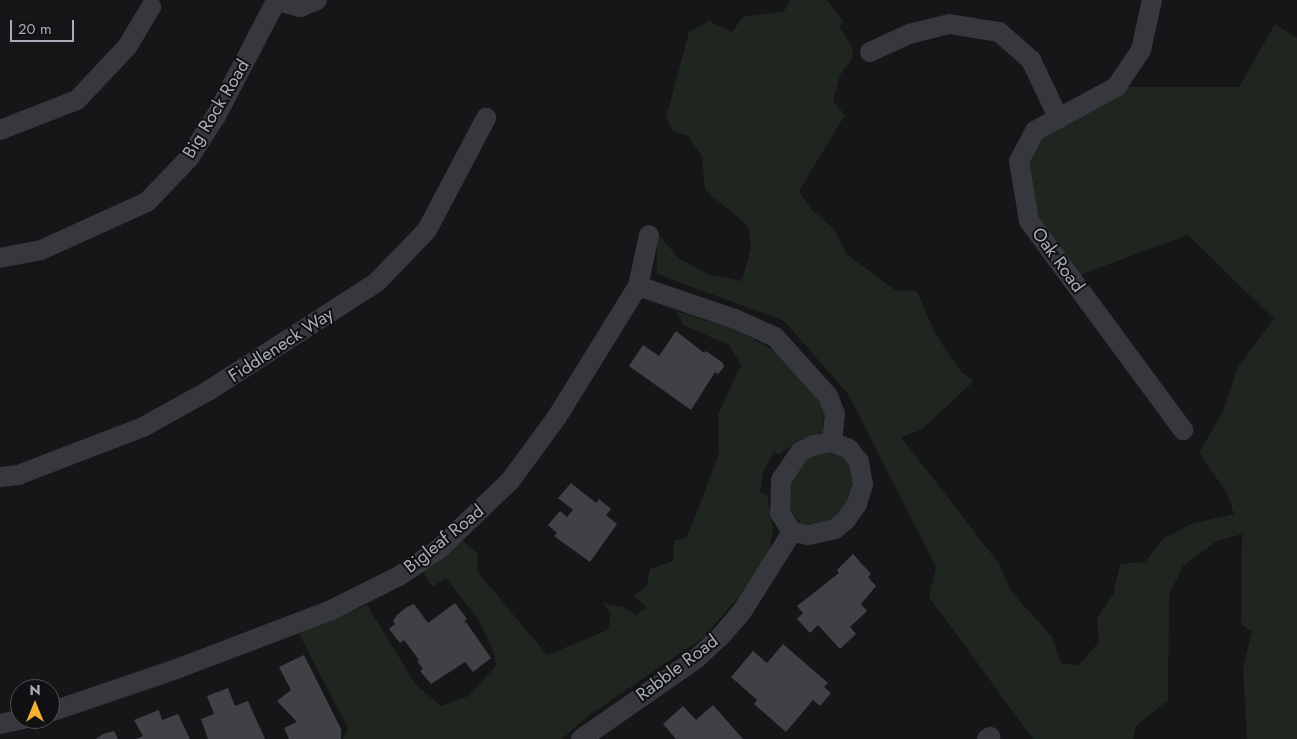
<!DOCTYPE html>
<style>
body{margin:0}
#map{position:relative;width:1297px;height:739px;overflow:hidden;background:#161618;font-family:Jost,sans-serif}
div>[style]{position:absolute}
.green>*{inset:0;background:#1e261f}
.building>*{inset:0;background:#404145}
.street>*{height:20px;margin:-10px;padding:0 10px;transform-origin:10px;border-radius:10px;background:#37383d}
span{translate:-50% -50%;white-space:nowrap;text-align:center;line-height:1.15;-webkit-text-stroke:4px #111113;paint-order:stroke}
.street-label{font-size:18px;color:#a8adb8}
.north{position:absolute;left:10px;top:679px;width:50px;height:50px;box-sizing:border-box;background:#111113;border:1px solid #4d4f55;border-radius:50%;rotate:0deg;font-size:14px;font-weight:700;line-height:20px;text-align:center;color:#a8adb8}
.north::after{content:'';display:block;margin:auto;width:18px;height:22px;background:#f2b134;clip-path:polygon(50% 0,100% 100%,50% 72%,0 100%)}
.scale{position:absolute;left:10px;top:20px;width:64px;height:22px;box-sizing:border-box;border:2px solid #a8adb8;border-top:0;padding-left:6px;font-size:15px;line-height:18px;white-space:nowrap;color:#a8adb8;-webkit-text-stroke:4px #111113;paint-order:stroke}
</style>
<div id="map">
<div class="green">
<i style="clip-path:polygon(791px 0,827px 0,843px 21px,839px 27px,852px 46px,853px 57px,840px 75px,833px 101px,845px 115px,799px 191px,812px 210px,835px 230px,846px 254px,895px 290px,917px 291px,936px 335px,961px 372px,974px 381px,921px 430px,901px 437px,1000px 565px,1010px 590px,1052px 637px,1061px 663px,1079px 665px,1099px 642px,1097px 618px,1113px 595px,1120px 564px,1145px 562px,1163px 539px,1191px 524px,1234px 514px,1227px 493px,1199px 453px,1223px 411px,1238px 367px,1274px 319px,1188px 235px,1071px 278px,1029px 221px,1019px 161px,1035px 131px,1116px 87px,1239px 87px,1275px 24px,1297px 38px,1297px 739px,1247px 739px,1243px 667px,1252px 632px,1241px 624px,1242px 534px,1217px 541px,1183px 566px,1169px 595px,1168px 700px,1136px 726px,1133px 739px,1033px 739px,929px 597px,936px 567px,848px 394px,784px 321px,657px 274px,657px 232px,678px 258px,710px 275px,742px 281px,751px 247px,748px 226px,705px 190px,702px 156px,688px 136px,674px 132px,666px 118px,689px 32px,709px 21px,732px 32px,743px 17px,784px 11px)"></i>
<i style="clip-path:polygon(676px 311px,736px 330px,779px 353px,808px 384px,824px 409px,823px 432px,794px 443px,780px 454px,774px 452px,763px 472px,760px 493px,767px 495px,773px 530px,769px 551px,740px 595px,704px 637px,588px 716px,562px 739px,343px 739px,348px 728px,298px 632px,367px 605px,416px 685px,441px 706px,468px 696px,496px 666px,493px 650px,478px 619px,446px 578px,432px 587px,422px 571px,462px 540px,478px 554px,477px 571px,547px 655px,608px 630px,611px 614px,603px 603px,624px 607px,636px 615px,647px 607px,633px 596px,647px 586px,650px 569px,673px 561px,674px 541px,687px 537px,719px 454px,718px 415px,741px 365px,729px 345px,683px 325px)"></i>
<i style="clip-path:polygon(822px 450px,841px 453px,852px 471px,851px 495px,841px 513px,827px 521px,802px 525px,788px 508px,787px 486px,801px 462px)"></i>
</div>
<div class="building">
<i style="clip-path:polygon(676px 331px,704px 353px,706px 351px,723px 363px,724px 367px,718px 374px,715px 372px,691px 410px,629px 366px,643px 345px,659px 356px)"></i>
<i style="clip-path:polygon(571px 483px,596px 503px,599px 499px,611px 509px,606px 515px,617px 524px,590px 562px,554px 536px,557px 533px,548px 525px,560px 511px,567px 517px,573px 510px,558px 498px)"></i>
<i style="clip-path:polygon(853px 554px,871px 574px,868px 577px,876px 586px,861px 604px,867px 611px,850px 627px,856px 634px,840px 649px,818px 625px,810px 633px,797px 619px,803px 613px,797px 606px,839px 573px,837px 570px)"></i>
<i style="clip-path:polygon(455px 603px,467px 619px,462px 625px,466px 622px,491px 658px,473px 672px,465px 662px,431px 684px,420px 671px,423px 669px,417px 661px,419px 660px,404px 640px,400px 643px,389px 629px,395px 624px,393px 621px,397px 615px,407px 607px,414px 604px,428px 623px)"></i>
<i style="clip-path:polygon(783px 644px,828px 683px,824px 687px,831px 693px,820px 706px,813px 700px,786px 732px,754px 704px,757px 700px,731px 677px,753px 651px,767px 663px)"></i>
<i style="clip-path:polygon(304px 655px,341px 729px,341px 739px,289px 739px,284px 728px,297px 722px,277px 701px,291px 690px,279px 667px)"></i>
<i style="clip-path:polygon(228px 688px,235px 706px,248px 701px,265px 739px,208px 739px,201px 719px,214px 714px,207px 696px)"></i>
<i style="clip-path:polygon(713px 705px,743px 739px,676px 739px,663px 724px,683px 706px,696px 720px)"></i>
<i style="clip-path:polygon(159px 710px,162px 720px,178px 714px,190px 739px,136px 739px,143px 736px,134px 720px)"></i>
<i style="clip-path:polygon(114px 731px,118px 739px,96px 739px,103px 734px)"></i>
</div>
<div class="street">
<i style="left:275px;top:0;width:26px;rotate:16deg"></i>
<i style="left:300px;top:7px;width:18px;rotate:-22deg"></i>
<i style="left:1152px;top:0;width:51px;rotate:102.4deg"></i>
<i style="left:1141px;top:50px;width:45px;rotate:124deg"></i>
<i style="left:1116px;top:87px;width:92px;rotate:151.5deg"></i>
<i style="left:1035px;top:131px;width:34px;rotate:118deg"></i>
<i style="left:1019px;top:161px;width:61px;rotate:80.5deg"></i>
<i style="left:1029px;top:221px;width:260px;rotate:53.6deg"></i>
<i style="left:870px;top:52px;width:43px;rotate:-24.8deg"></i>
<i style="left:909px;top:34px;width:41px;rotate:-14deg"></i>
<i style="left:949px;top:24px;width:51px;rotate:9.1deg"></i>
<i style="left:999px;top:32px;width:43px;rotate:41.2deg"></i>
<i style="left:1031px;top:60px;width:65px;rotate:64.6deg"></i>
<i style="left:0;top:130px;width:83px;rotate:-21.3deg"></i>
<i style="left:77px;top:100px;width:73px;rotate:-46.7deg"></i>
<i style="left:127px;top:47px;width:47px;rotate:-59deg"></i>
<i style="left:0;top:258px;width:42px;rotate:-11deg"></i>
<i style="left:41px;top:250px;width:116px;rotate:-24.4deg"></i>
<i style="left:147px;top:202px;width:61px;rotate:-46.3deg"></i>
<i style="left:189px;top:158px;width:50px;rotate:-57.3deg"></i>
<i style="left:216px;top:116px;width:130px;rotate:-62.4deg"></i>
<i style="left:638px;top:286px;width:102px;rotate:18.8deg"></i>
<i style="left:735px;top:319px;width:44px;rotate:24.2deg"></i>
<i style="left:775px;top:337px;width:79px;rotate:48.1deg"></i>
<i style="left:828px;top:396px;width:19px;rotate:69deg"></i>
<i style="left:835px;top:414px;width:28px;rotate:96deg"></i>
<i style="left:832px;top:442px;width:18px;rotate:22deg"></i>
<i style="left:849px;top:449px;width:16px;rotate:52deg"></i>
<i style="left:859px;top:462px;width:22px;rotate:80deg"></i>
<i style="left:863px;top:484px;width:21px;rotate:107deg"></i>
<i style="left:857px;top:504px;width:19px;rotate:125deg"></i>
<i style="left:846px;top:520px;width:14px;rotate:141deg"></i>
<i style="left:835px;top:529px;width:28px;rotate:167deg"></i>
<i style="left:808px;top:535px;width:16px;rotate:-169deg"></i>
<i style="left:792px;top:532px;width:22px;rotate:-122deg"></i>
<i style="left:780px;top:513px;width:33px;rotate:-88deg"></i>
<i style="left:781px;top:480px;width:34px;rotate:-56deg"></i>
<i style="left:800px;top:452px;width:16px;rotate:-27deg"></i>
<i style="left:814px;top:445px;width:18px;rotate:-9deg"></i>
<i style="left:0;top:477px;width:18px;rotate:-6deg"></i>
<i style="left:18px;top:475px;width:134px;rotate:-21deg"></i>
<i style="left:143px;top:427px;width:74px;rotate:-29deg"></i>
<i style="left:208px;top:391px;width:201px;rotate:-32.8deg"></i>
<i style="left:377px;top:282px;width:72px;rotate:-46.1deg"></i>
<i style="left:427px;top:230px;width:127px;rotate:-62.2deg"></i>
<i style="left:50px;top:712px;width:136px;rotate:-18.8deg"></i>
<i style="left:179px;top:668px;width:160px;rotate:-20.8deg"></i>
<i style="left:329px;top:611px;width:78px;rotate:-26.6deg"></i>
<i style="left:399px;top:576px;width:48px;rotate:-34deg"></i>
<i style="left:439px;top:549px;width:98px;rotate:-43.8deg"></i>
<i style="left:510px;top:481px;width:79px;rotate:-53.7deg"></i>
<i style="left:557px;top:417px;width:154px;rotate:-58.3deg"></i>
<i style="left:638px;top:286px;width:52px;rotate:-77.8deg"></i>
<i style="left:0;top:724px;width:25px;rotate:-12deg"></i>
<i style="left:581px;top:739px;width:140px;rotate:-34.8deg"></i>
<i style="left:696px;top:659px;width:33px;rotate:-43deg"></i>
<i style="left:720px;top:637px;width:32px;rotate:-49deg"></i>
<i style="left:741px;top:613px;width:96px;rotate:-57.8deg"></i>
<i style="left:987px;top:739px;width:4px;rotate:-34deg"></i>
</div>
<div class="street-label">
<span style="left:216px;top:109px;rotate:-59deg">Big Rock Road</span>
<span style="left:1058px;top:260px;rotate:54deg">Oak Road</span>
<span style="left:281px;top:345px;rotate:-33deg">Fiddleneck Way</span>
<span style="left:444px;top:539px;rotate:-39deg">Bigleaf Road</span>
<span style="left:677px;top:668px;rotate:-37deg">Rabble Road</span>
</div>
<div class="north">N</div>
<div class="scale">20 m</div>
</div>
